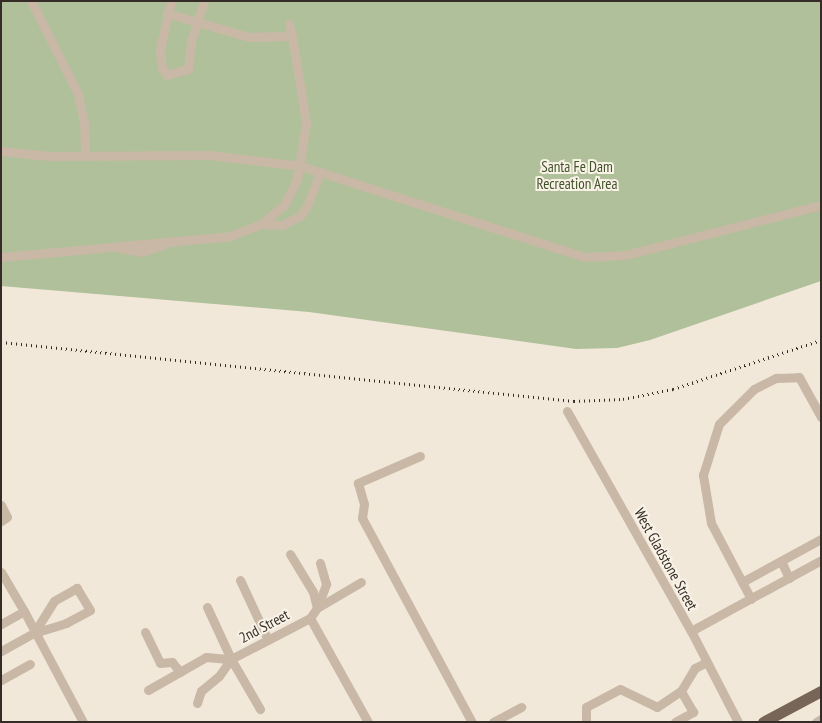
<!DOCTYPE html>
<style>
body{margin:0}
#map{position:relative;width:822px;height:723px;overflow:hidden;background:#f1e8da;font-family:"PT Sans Narrow",sans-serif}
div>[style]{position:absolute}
.green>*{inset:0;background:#b0c09a}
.minor>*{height:9px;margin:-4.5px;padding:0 4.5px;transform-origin:4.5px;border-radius:4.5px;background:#c9b8a6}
.major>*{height:11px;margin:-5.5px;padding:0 5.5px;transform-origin:5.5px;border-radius:5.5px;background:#776558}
.rail>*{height:2.5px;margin-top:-1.25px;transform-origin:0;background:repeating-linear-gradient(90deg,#352c27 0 1px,transparent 0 5px)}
span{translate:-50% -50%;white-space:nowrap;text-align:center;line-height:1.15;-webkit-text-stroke:4px #f9f2e6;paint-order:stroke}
.park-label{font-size:15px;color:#41532b}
.street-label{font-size:15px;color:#352c27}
.frame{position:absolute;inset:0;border:2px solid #352c27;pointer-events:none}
</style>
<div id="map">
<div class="green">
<i style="clip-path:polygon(1px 1px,821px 1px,821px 281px,650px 340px,617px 348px,576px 349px,309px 312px,1px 286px)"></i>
</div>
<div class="minor">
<i style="left:31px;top:1px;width:104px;rotate:63.2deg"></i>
<i style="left:78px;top:94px;width:29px;rotate:78deg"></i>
<i style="left:84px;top:122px;width:34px;rotate:88deg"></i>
<i style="left:171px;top:1px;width:49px;rotate:102.9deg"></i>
<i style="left:160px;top:49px;width:19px;rotate:84deg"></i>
<i style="left:162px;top:68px;width:9px;rotate:54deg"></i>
<i style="left:167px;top:75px;width:22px;rotate:-16deg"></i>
<i style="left:188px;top:69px;width:28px;rotate:-84deg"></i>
<i style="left:191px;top:41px;width:42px;rotate:-72deg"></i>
<i style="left:289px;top:24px;width:12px;rotate:76deg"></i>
<i style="left:1px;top:151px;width:48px;rotate:5.9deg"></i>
<i style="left:49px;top:156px;width:160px;rotate:-0.4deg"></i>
<i style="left:209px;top:155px;width:93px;rotate:6.8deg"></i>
<i style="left:301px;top:166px;width:297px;rotate:17.8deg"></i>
<i style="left:584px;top:257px;width:41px;rotate:-2.8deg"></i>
<i style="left:625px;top:255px;width:202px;rotate:-14.3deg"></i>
<i style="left:261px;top:224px;width:21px;rotate:3deg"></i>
<i style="left:282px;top:225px;width:20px;rotate:-27deg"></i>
<i style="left:300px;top:216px;width:14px;rotate:-56deg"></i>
<i style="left:308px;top:204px;width:34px;rotate:-69deg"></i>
<i style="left:120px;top:248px;width:22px;rotate:10deg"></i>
<i style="left:142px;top:252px;width:24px;rotate:-19deg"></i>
<i style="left:1px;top:257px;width:230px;rotate:-5.2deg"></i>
<i style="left:230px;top:236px;width:33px;rotate:-21deg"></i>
<i style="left:261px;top:224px;width:30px;rotate:-40deg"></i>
<i style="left:284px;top:205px;width:28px;rotate:-63deg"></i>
<i style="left:297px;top:180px;width:58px;rotate:-81deg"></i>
<i style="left:306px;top:123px;width:88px;rotate:-99.1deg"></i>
<i style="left:292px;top:36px;width:43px;rotate:178.7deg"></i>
<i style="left:249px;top:37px;width:86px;rotate:-163.9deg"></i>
<i style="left:567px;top:411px;width:253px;rotate:60.6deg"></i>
<i style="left:691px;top:631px;width:102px;rotate:62.7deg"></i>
<i style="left:420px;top:456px;width:68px;rotate:156.5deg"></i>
<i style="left:358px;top:483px;width:22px;rotate:74deg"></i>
<i style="left:364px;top:504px;width:14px;rotate:98deg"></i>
<i style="left:362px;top:518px;width:232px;rotate:61.7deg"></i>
<i style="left:1px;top:505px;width:13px;rotate:63deg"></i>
<i style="left:7px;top:517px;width:7px;rotate:146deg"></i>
<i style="left:290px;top:554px;width:44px;rotate:58.8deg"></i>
<i style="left:313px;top:592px;width:16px;rotate:76deg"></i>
<i style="left:781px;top:561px;width:19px;rotate:65deg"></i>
<i style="left:1px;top:572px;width:45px;rotate:59.5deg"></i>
<i style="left:240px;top:580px;width:66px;rotate:65deg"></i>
<i style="left:742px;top:582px;width:90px;rotate:-28.6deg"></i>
<i style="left:751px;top:599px;width:86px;rotate:-117.8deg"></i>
<i style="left:711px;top:523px;width:49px;rotate:-99.5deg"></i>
<i style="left:703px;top:475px;width:53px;rotate:-72.6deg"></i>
<i style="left:719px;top:424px;width:49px;rotate:-45deg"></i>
<i style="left:754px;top:389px;width:25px;rotate:-27deg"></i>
<i style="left:776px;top:378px;width:23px;rotate:-2deg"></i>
<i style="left:799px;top:377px;width:46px;rotate:61.2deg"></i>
<i style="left:207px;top:607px;width:57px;rotate:65.2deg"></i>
<i style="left:231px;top:659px;width:58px;rotate:59.9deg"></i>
<i style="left:317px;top:608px;width:26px;rotate:-69deg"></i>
<i style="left:326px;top:584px;width:22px;rotate:-106deg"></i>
<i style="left:310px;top:618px;width:119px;rotate:60.9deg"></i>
<i style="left:1px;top:624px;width:26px;rotate:-29deg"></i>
<i style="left:24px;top:611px;width:126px;rotate:62deg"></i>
<i style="left:691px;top:631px;width:148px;rotate:-28.6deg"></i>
<i style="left:145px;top:632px;width:34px;rotate:64deg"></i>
<i style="left:160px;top:663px;width:12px;rotate:-5deg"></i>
<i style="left:172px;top:662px;width:13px;rotate:51deg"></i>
<i style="left:1px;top:651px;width:38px;rotate:-29deg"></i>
<i style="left:34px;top:633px;width:34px;rotate:-17deg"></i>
<i style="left:66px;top:623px;width:27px;rotate:-28deg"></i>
<i style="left:90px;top:610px;width:26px;rotate:-121deg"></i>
<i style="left:77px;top:588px;width:26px;rotate:151deg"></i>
<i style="left:54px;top:601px;width:38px;rotate:122deg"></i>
<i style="left:1px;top:680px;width:33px;rotate:-29deg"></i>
<i style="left:148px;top:690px;width:67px;rotate:-29.6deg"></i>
<i style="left:206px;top:657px;width:25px;rotate:5deg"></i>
<i style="left:197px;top:703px;width:13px;rotate:-72deg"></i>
<i style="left:201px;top:691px;width:23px;rotate:-40deg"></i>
<i style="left:219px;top:676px;width:21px;rotate:-55deg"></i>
<i style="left:231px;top:659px;width:89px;rotate:-27.4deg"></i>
<i style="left:310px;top:618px;width:12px;rotate:-55deg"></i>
<i style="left:317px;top:608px;width:51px;rotate:-30.6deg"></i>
<i style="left:493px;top:722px;width:32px;rotate:-28deg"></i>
<i style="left:586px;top:722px;width:15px;rotate:-90deg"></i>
<i style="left:586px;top:707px;width:38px;rotate:-28deg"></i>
<i style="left:620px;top:689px;width:41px;rotate:25.9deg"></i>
<i style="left:657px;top:707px;width:29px;rotate:-34deg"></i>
<i style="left:681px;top:691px;width:27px;rotate:-59deg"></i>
<i style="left:695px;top:668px;width:13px;rotate:-27deg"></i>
<i style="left:675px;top:722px;width:21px;rotate:-29deg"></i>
<i style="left:693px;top:712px;width:24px;rotate:-120deg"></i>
<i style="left:816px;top:722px;width:6px;rotate:-31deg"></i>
</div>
<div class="major">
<i style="left:763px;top:722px;width:66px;rotate:-28.1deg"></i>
</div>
<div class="rail">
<i style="left:1px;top:342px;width:576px;rotate:5.88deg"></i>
<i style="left:574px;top:401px;width:49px;rotate:-2.3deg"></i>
<i style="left:623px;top:399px;width:51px;rotate:-11.3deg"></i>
<i style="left:673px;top:389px;width:156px;rotate:-18.3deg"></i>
</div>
<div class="park-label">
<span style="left:577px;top:175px">Santa Fe Dam<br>Recreation Area</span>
</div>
<div class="street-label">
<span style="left:666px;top:559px;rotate:61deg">West Gladstone Street</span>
<span style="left:264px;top:626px;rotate:-28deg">2nd Street</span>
</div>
<div class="frame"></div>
</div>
